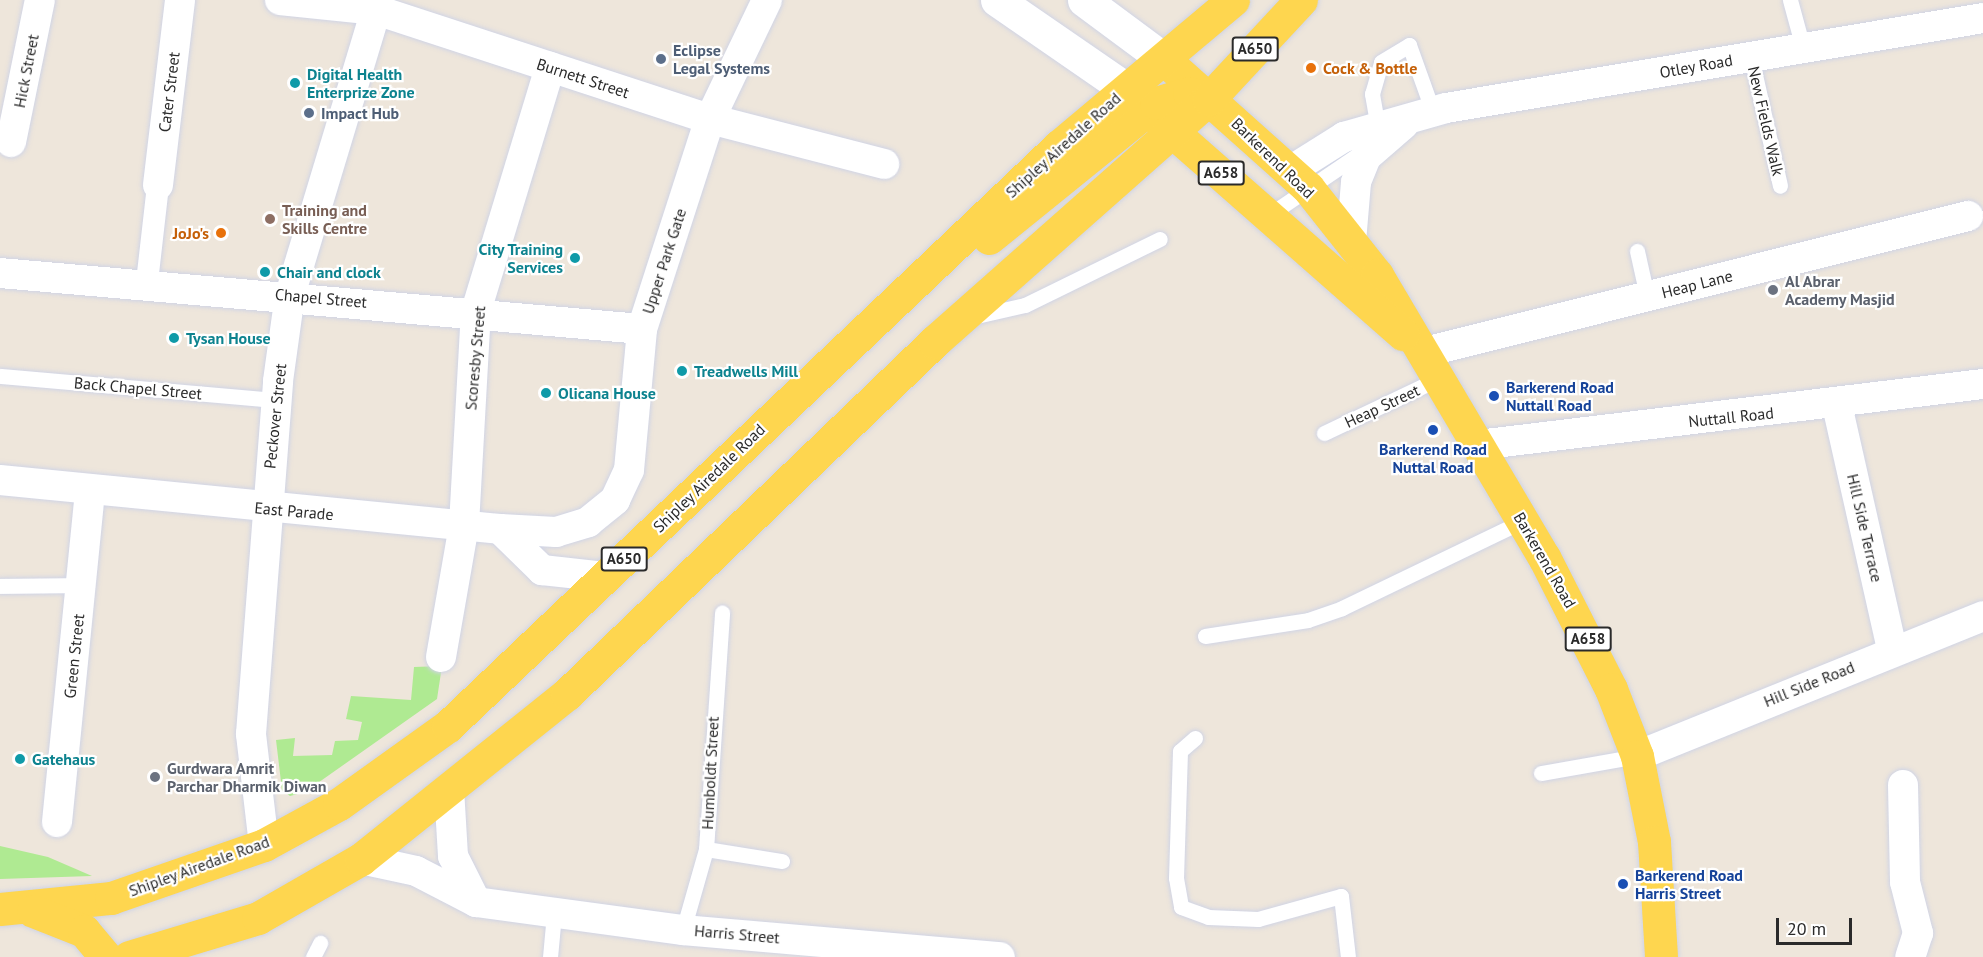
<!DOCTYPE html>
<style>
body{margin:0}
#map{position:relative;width:1983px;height:957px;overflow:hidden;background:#eee6db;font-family:"PT Sans",sans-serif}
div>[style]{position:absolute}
.green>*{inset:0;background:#afea92}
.roads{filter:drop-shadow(0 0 2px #d0d4e5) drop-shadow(0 0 2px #d0d4e5)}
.service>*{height:15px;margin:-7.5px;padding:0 7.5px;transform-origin:7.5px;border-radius:7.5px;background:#fff}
.pedestrian>*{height:22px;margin:-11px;padding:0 11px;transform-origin:11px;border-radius:11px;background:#fff}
.minor>*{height:30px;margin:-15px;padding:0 15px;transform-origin:15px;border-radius:15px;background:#fff}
.tertiary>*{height:33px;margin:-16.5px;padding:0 16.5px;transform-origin:16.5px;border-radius:16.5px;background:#fff}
.primary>*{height:33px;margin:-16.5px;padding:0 16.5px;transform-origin:16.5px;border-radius:16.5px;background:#fed64f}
.dots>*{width:16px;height:16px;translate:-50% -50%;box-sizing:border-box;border:3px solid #fff;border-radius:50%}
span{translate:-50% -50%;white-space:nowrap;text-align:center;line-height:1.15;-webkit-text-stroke:4.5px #fff;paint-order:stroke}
.shield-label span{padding:2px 4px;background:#fff;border:2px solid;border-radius:4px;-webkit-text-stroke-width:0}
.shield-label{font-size:15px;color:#2a2a2a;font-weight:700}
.service-label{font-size:16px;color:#4e5e75;font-weight:700}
.left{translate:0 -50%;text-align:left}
.street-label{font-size:16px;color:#2a2a2a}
.food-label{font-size:16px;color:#c56008;font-weight:700}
.right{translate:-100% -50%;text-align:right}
.culture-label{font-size:16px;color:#0d838f;font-weight:700}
.education-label{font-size:16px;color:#785e54;font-weight:700}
.worship-label{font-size:16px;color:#5b616d;font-weight:700}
.transit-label{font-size:16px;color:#164399;font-weight:700}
.scale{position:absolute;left:1776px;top:918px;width:76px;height:27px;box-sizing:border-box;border:3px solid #2a2a2a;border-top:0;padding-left:8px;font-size:18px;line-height:21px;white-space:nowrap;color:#2a2a2a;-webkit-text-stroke:4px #fff;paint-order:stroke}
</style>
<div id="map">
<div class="green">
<i style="clip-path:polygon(442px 666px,437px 699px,305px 792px,290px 796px,282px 790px,276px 740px,295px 738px,293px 756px,332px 755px,335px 741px,358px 740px,362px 722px,346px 719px,351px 696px,411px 700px,414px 667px)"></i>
<i style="clip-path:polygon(0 846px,48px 857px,92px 876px,0 879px)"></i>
</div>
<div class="roads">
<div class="service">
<i style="left:1790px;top:0;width:50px;rotate:74.8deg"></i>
<i style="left:1751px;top:57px;width:132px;rotate:77.3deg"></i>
<i style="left:1378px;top:128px;width:35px;rotate:-100deg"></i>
<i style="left:1372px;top:94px;width:33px;rotate:-74deg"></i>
<i style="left:1381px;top:62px;width:33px;rotate:-31deg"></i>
<i style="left:1409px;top:45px;width:71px;rotate:70.3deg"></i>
<i style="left:1269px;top:215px;width:114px;rotate:-34.2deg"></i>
<i style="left:1637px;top:251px;width:46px;rotate:77.5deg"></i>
<i style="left:972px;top:317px;width:54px;rotate:-12.8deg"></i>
<i style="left:1025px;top:305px;width:150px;rotate:-26.1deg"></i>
<i style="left:0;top:376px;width:277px;rotate:5deg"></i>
<i style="left:1324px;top:433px;width:128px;rotate:-25.4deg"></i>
<i style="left:0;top:586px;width:82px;rotate:-0.7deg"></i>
<i style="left:1205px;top:636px;width:104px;rotate:-8.8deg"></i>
<i style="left:1308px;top:620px;width:36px;rotate:-19deg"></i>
<i style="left:1342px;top:608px;width:201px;rotate:-25.7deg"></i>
<i style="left:1195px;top:738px;width:20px;rotate:139deg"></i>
<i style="left:1180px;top:751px;width:127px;rotate:91.8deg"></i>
<i style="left:1176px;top:878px;width:29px;rotate:80deg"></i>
<i style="left:1181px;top:907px;width:29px;rotate:20deg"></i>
<i style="left:1208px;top:917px;width:50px;rotate:2.3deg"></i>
<i style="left:1258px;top:919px;width:86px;rotate:-15.5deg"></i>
<i style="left:1341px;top:896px;width:61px;rotate:83.5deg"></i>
<i style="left:1541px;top:773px;width:97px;rotate:-10deg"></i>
<i style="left:706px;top:849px;width:77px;rotate:9deg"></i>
<i style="left:683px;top:930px;width:84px;rotate:-74.1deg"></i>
<i style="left:706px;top:849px;width:237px;rotate:-86.1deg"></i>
<i style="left:313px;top:957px;width:16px;rotate:-63deg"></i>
<i style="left:550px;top:957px;width:43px;rotate:-84.7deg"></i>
</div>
<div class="pedestrian">
<i style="left:147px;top:282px;width:98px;rotate:-83.5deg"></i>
</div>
<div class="minor">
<i style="left:280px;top:0;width:97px;rotate:5.9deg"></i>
<i style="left:376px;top:10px;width:351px;rotate:18.1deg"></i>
<i style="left:710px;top:119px;width:180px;rotate:14.5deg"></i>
<i style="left:11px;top:142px;width:145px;rotate:-78.5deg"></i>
<i style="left:1290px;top:171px;width:64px;rotate:-32.2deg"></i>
<i style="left:1344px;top:137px;width:106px;rotate:-15.9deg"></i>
<i style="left:1446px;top:108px;width:544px;rotate:-9.51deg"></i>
<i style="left:158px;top:185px;width:186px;rotate:-83.2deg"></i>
<i style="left:1351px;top:242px;width:60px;rotate:-85.2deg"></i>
<i style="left:1356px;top:182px;width:27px;rotate:-68deg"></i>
<i style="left:1366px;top:157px;width:50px;rotate:-41deg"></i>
<i style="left:0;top:273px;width:644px;rotate:4.99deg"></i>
<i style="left:1425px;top:352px;width:560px;rotate:-14.06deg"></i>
<i style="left:1837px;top:405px;width:251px;rotate:77.3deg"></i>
<i style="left:1478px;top:445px;width:509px;rotate:-6.89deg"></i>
<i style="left:0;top:480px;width:502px;rotate:5.6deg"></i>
<i style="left:500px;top:529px;width:56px;rotate:3.1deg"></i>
<i style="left:556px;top:532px;width:34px;rotate:-17deg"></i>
<i style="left:588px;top:522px;width:35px;rotate:-39deg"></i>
<i style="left:615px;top:500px;width:33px;rotate:-65deg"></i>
<i style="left:629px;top:470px;width:142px;rotate:-84.7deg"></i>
<i style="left:642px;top:329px;width:221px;rotate:-72.1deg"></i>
<i style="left:710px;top:119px;width:132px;rotate:-64.4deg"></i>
<i style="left:500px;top:529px;width:59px;rotate:44.3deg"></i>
<i style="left:542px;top:570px;width:63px;rotate:6.3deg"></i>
<i style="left:441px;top:657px;width:134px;rotate:-80.1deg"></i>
<i style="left:464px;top:525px;width:214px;rotate:-86.8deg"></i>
<i style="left:476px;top:311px;width:255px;rotate:-73.1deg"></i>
<i style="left:1637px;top:756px;width:373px;rotate:-22deg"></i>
<i style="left:1903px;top:785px;width:97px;rotate:88.8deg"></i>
<i style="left:1905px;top:882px;width:53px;rotate:75.7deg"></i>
<i style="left:1918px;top:933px;width:25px;rotate:108deg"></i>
<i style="left:57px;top:822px;width:333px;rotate:-84.3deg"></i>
<i style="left:264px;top:845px;width:112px;rotate:-96.7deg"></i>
<i style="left:251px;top:734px;width:354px;rotate:-85.6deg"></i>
<i style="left:278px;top:381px;width:87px;rotate:-82.1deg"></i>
<i style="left:290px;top:295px;width:308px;rotate:-73.2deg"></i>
<i style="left:361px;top:859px;width:56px;rotate:12.3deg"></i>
<i style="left:416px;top:871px;width:68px;rotate:27.3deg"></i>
<i style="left:476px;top:902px;width:51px;rotate:-116.6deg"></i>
<i style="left:453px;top:856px;width:68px;rotate:-93.4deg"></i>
<i style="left:476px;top:902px;width:209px;rotate:7.7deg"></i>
<i style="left:683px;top:930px;width:318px;rotate:4.9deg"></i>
</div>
<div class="tertiary">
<i style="left:997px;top:0;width:157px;rotate:34.6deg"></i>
<i style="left:1084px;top:0;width:102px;rotate:36.6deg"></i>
</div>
<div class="primary">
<i style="left:1166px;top:61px;width:191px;rotate:41.8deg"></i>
<i style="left:1308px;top:188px;width:111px;rotate:51.6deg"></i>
<i style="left:1377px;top:275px;width:328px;rotate:59.4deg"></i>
<i style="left:1544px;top:557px;width:148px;rotate:63.1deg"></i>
<i style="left:1611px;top:689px;width:72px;rotate:68.8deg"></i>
<i style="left:1637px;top:756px;width:88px;rotate:78.8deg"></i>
<i style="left:1654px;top:842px;width:115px;rotate:86.5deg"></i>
<i style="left:1158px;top:119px;width:326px;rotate:41.3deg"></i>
<i style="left:989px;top:238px;width:215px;rotate:-39deg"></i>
<i style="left:1156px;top:103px;width:34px;rotate:-17deg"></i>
<i style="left:1189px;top:93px;width:21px;rotate:17deg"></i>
<i style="left:0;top:909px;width:112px;rotate:-5.7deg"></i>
<i style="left:111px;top:898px;width:162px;rotate:-19.1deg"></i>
<i style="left:264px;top:845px;width:85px;rotate:-28.7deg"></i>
<i style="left:339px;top:804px;width:134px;rotate:-35.6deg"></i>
<i style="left:448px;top:726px;width:842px;rotate:-43.51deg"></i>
<i style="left:1059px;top:146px;width:227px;rotate:-40deg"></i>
<i style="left:33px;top:911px;width:55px;rotate:21.4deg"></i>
<i style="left:84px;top:931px;width:34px;rotate:50deg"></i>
<i style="left:129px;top:957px;width:135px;rotate:-16.8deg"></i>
<i style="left:258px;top:918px;width:119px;rotate:-29.8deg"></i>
<i style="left:361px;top:859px;width:264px;rotate:-38.7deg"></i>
<i style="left:567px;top:694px;width:509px;rotate:-43.8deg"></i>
<i style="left:934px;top:342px;width:367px;rotate:-41.5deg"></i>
<i style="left:1209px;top:99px;width:135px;rotate:-47.1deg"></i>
</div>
</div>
<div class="dots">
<i style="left:661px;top:59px;background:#5c6f8a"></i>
<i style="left:1311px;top:68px;background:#e8710a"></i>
<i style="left:295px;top:83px;background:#0f9aa8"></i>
<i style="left:309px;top:113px;background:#5c6f8a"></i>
<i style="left:270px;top:219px;background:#8d6e63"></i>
<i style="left:221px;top:233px;background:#e8710a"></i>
<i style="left:575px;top:258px;background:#0f9aa8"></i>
<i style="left:265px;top:272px;background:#0f9aa8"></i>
<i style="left:1773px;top:290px;background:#6b7280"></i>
<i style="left:174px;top:338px;background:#0f9aa8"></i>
<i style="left:682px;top:371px;background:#0f9aa8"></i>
<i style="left:546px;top:393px;background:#0f9aa8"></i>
<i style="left:1494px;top:396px;background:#1a4fb4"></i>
<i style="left:1433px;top:430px;background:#1a4fb4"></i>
<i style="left:20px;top:759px;background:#0f9aa8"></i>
<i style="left:155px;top:777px;background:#6b7280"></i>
<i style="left:1623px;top:884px;background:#1a4fb4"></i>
</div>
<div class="shield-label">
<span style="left:1255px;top:49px">A650</span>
<span style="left:1221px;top:173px">A658</span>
<span style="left:624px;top:559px">A650</span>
<span style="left:1588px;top:639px">A658</span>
</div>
<div class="service-label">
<span class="left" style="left:673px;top:59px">Eclipse<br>Legal Systems</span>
<span class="left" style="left:321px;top:113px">Impact Hub</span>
</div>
<div class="street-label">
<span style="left:1696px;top:66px;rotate:-10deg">Otley Road</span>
<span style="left:26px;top:71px;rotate:-79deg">Hick Street</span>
<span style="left:583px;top:78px;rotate:18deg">Burnett Street</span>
<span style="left:169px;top:92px;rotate:-83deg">Cater Street</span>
<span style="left:1766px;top:121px;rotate:77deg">New Fields Walk</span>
<span style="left:1063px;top:145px;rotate:-42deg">Shipley Airedale Road</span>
<span style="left:1273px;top:158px;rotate:44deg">Barkerend Road</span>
<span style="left:664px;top:261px;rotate:-72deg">Upper Park Gate</span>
<span style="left:1697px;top:284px;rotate:-14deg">Heap Lane</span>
<span style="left:321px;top:298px;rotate:5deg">Chapel Street</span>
<span style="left:475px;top:358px;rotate:-85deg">Scoresby Street</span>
<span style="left:138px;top:388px;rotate:5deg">Back Chapel Street</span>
<span style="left:1382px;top:406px;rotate:-25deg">Heap Street</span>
<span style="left:275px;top:416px;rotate:-84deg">Peckover Street</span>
<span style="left:1731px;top:417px;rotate:-6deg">Nuttall Road</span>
<span style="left:709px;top:478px;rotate:-44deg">Shipley Airedale Road</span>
<span style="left:294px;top:511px;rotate:5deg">East Parade</span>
<span style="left:1865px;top:528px;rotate:77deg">Hill Side Terrace</span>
<span style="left:1545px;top:560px;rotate:60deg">Barkerend Road</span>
<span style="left:74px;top:656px;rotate:-84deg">Green Street</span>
<span style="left:1809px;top:684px;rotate:-22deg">Hill Side Road</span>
<span style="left:710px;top:773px;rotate:-87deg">Humboldt Street</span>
<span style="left:199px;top:866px;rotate:-20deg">Shipley Airedale Road</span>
<span style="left:737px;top:934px;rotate:5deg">Harris Street</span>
</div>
<div class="food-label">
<span class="left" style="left:1323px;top:68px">Cock &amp; Bottle</span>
<span class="right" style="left:209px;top:233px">JoJo's</span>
</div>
<div class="culture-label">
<span class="left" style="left:307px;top:83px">Digital Health<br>Enterprize Zone</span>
<span class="right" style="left:563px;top:258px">City Training<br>Services</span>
<span class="left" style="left:277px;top:272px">Chair and clock</span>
<span class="left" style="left:186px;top:338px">Tysan House</span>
<span class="left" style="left:694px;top:371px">Treadwells Mill</span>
<span class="left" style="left:558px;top:393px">Olicana House</span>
<span class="left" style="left:32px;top:759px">Gatehaus</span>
</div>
<div class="education-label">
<span class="left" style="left:282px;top:219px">Training and<br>Skills Centre</span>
</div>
<div class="worship-label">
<span class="left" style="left:1785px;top:290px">Al Abrar<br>Academy Masjid</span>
<span class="left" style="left:167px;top:777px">Gurdwara Amrit<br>Parchar Dharmik Diwan</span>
</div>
<div class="transit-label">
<span class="left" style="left:1506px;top:396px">Barkerend Road<br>Nuttall Road</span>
<span style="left:1433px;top:458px">Barkerend Road<br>Nuttal Road</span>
<span class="left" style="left:1635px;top:884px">Barkerend Road<br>Harris Street</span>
</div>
<div class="scale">20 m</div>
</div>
